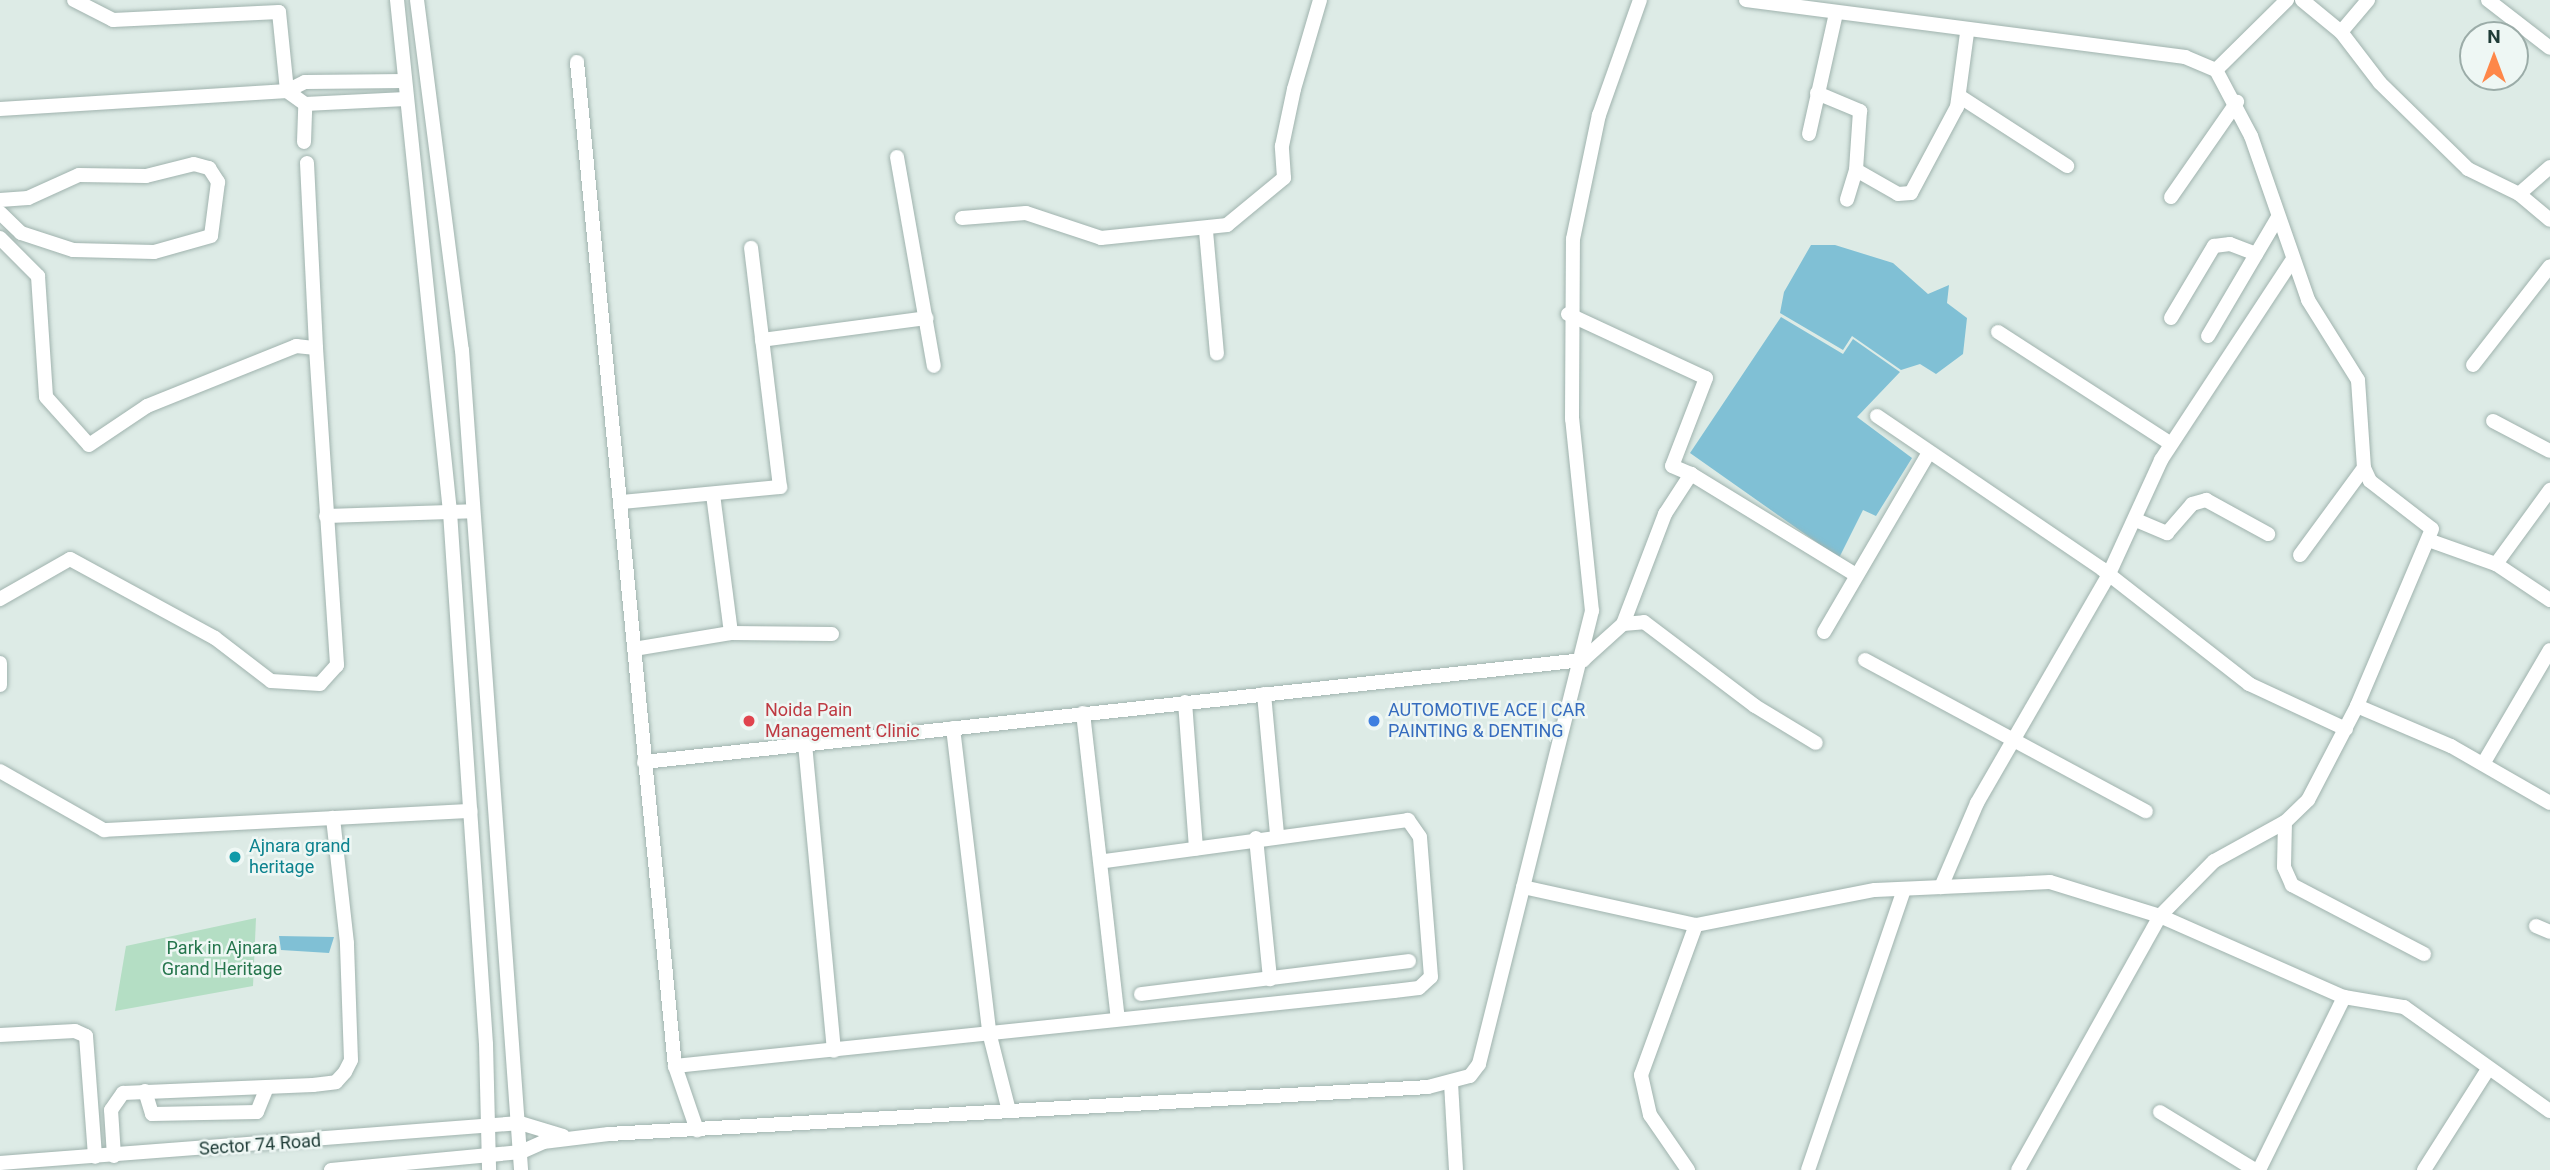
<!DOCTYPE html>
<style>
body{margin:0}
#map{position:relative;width:2550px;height:1170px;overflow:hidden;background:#ddebe6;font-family:Roboto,sans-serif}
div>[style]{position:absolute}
.green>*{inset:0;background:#b4dec4}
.water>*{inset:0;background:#80c0d5}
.roads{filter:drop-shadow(0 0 2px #a0b3ae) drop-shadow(0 0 2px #a0b3ae)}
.minor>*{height:14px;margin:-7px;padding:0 7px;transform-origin:7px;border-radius:7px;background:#fff}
.dots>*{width:19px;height:19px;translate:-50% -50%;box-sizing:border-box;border:4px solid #eef7f4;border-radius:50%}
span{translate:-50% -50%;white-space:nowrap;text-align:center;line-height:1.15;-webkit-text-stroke:5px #eef7f4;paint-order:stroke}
.health-label{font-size:18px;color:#be3a42}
.left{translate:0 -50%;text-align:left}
.shop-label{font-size:18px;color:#366cbe}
.culture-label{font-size:18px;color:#0d838f}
.park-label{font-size:18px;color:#25754c}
.street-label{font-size:18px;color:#1e3b36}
.north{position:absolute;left:2459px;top:21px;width:70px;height:70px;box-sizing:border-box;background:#eef7f4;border:2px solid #9baca8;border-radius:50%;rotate:0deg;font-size:19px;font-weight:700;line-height:28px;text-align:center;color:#1e3b36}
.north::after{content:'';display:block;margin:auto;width:24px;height:32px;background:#fe8749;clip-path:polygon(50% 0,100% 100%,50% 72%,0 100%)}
</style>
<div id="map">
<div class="green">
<i style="clip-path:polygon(256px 918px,253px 986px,115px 1011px,126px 946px)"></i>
</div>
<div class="water">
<i style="clip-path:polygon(1811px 245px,1835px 245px,1893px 263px,1928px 294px,1949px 285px,1947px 303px,1967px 318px,1963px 354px,1936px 374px,1920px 364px,1901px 370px,1852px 336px,1843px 350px,1780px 313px,1784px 292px)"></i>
<i style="clip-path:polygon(1781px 317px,1843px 354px,1853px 339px,1900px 372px,1857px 417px,1912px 458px,1876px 516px,1863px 510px,1839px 558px,1690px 453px)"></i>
<i style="clip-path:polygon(279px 936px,334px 937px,329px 953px,281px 950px)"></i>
</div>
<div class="roads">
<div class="minor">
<i style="left:74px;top:0;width:44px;rotate:27.1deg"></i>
<i style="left:113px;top:20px;width:166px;rotate:-2.8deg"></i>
<i style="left:279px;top:12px;width:79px;rotate:84.2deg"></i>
<i style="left:397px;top:0;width:515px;rotate:84.09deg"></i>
<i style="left:450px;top:512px;width:533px;rotate:86.13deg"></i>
<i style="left:486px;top:1044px;width:126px;rotate:88.6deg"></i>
<i style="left:417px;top:0;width:353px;rotate:82.7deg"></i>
<i style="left:462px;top:350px;width:822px;rotate:85.88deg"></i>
<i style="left:1746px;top:0;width:443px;rotate:7.4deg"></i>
<i style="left:2185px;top:57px;width:34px;rotate:23deg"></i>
<i style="left:2216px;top:70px;width:75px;rotate:62.1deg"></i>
<i style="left:2251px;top:136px;width:174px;rotate:70.8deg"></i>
<i style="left:2308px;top:300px;width:94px;rotate:58deg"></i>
<i style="left:2358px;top:380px;width:88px;rotate:86.1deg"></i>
<i style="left:2364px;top:468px;width:14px;rotate:65deg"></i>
<i style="left:2370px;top:481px;width:78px;rotate:37.7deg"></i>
<i style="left:2432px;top:529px;width:192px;rotate:113deg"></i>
<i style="left:2357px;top:706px;width:106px;rotate:117.5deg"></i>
<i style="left:2308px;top:800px;width:32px;rotate:136deg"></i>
<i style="left:2285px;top:822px;width:81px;rotate:151.2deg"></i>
<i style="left:2214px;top:861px;width:77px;rotate:134.5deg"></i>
<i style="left:2160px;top:916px;width:291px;rotate:119.2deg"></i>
<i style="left:2302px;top:0;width:50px;rotate:39.4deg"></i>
<i style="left:2341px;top:32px;width:64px;rotate:52.6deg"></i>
<i style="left:2380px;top:83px;width:123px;rotate:44.3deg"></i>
<i style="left:2468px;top:169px;width:57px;rotate:26.1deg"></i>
<i style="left:2519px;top:194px;width:41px;rotate:-41.1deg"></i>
<i style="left:2488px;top:0;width:78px;rotate:37.7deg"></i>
<i style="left:2341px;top:32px;width:42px;rotate:-49.8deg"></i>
<i style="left:577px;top:62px;width:1009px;rotate:84.43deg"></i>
<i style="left:675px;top:1066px;width:68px;rotate:71deg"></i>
<i style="left:2216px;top:70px;width:100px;rotate:-44.6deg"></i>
<i style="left:287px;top:91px;width:22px;rotate:36deg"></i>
<i style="left:305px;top:104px;width:101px;rotate:-2.8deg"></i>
<i style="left:1817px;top:93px;width:47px;rotate:22.7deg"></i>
<i style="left:1860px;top:111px;width:59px;rotate:93.9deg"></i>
<i style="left:1856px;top:170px;width:31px;rotate:107deg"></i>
<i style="left:1959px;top:96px;width:129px;rotate:32.9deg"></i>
<i style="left:0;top:109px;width:288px;rotate:-3.6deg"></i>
<i style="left:287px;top:91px;width:20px;rotate:-27deg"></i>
<i style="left:305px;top:82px;width:100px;rotate:-0.6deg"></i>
<i style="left:1809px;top:134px;width:124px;rotate:-77.4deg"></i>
<i style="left:304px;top:142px;width:38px;rotate:-88deg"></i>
<i style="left:897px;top:157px;width:212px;rotate:80deg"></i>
<i style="left:307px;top:163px;width:185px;rotate:87.2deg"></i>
<i style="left:1856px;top:170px;width:48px;rotate:29.7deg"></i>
<i style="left:1898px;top:194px;width:13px;rotate:-4deg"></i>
<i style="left:1911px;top:193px;width:98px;rotate:-61.9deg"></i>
<i style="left:1957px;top:107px;width:75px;rotate:-82.3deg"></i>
<i style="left:2519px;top:194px;width:40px;rotate:40deg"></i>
<i style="left:2171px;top:197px;width:116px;rotate:-55.2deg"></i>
<i style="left:0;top:200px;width:28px;rotate:-4deg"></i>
<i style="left:28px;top:198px;width:56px;rotate:-24.3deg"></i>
<i style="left:79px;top:175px;width:67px;rotate:0.9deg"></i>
<i style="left:146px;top:176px;width:49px;rotate:-14deg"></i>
<i style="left:194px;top:164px;width:16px;rotate:15deg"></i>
<i style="left:209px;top:168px;width:17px;rotate:57deg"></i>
<i style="left:218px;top:182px;width:54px;rotate:97.4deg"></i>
<i style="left:211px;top:236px;width:59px;rotate:164.3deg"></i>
<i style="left:154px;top:252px;width:81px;rotate:-178.6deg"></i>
<i style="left:73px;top:250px;width:55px;rotate:-161.9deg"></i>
<i style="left:21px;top:233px;width:29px;rotate:-136deg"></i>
<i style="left:962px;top:218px;width:64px;rotate:-4.5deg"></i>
<i style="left:1026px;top:213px;width:79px;rotate:18.4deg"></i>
<i style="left:1101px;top:238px;width:127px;rotate:-5.9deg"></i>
<i style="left:1227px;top:225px;width:74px;rotate:-39.5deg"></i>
<i style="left:1284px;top:178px;width:32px;rotate:-94deg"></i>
<i style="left:1282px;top:146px;width:58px;rotate:-78.1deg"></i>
<i style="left:1294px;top:89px;width:93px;rotate:-73.7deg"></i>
<i style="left:1206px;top:231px;width:123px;rotate:84.9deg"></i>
<i style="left:0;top:238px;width:54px;rotate:45deg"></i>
<i style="left:38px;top:276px;width:121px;rotate:86.2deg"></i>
<i style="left:46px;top:397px;width:64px;rotate:48.1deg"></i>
<i style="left:89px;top:445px;width:70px;rotate:-33.9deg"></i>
<i style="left:147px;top:406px;width:161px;rotate:-21.9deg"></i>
<i style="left:296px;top:346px;width:20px;rotate:6deg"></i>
<i style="left:316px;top:348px;width:318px;rotate:86.2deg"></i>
<i style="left:337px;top:665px;width:25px;rotate:132deg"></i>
<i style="left:320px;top:684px;width:49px;rotate:-176.5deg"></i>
<i style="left:271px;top:681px;width:71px;rotate:-142.5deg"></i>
<i style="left:215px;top:638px;width:165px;rotate:-151.4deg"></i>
<i style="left:70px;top:559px;width:81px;rotate:150.3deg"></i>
<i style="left:1568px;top:314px;width:152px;rotate:24.9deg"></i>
<i style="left:1706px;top:378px;width:94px;rotate:111.1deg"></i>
<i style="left:1672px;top:466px;width:21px;rotate:23deg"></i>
<i style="left:2171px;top:318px;width:84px;rotate:-59.2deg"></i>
<i style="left:2214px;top:246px;width:16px;rotate:-7deg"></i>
<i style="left:2230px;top:244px;width:28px;rotate:21deg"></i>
<i style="left:1998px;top:332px;width:206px;rotate:32.9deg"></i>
<i style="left:2208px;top:336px;width:136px;rotate:-59.5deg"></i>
<i style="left:762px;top:340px;width:166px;rotate:-7.6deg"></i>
<i style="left:2473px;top:365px;width:125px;rotate:-52.1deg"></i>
<i style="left:1877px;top:416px;width:272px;rotate:34.2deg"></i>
<i style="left:2102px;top:569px;width:187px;rotate:38deg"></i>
<i style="left:2249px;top:684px;width:107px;rotate:24.9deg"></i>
<i style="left:2493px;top:421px;width:64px;rotate:27.8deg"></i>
<i style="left:621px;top:502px;width:160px;rotate:-5.4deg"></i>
<i style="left:780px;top:487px;width:241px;rotate:-96.9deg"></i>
<i style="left:326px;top:516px;width:147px;rotate:-1.9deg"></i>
<i style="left:2136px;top:520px;width:34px;rotate:23deg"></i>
<i style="left:2167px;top:533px;width:38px;rotate:-49deg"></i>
<i style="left:2192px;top:504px;width:15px;rotate:-16deg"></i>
<i style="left:2206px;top:500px;width:71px;rotate:28.7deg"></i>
<i style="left:2431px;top:541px;width:69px;rotate:19.5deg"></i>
<i style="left:2496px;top:564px;width:65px;rotate:33.7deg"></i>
<i style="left:2300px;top:555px;width:108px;rotate:-53.7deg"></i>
<i style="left:2496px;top:564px;width:92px;rotate:-53.9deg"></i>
<i style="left:1623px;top:624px;width:118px;rotate:-69.1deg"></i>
<i style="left:1665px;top:514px;width:48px;rotate:-57deg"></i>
<i style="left:1691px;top:474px;width:193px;rotate:31.5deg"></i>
<i style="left:1824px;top:632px;width:208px;rotate:-59.7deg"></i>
<i style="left:731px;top:633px;width:101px;rotate:0.6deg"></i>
<i style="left:634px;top:649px;width:98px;rotate:-9.4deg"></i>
<i style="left:731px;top:633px;width:140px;rotate:-97.4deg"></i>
<i style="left:1865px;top:660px;width:319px;rotate:28.3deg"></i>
<i style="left:0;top:663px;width:22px;rotate:90deg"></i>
<i style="left:1264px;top:694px;width:141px;rotate:84.7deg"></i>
<i style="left:1185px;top:702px;width:147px;rotate:85.7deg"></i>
<i style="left:2357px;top:706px;width:102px;rotate:23.1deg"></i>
<i style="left:2451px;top:746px;width:114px;rotate:29.9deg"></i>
<i style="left:1083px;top:713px;width:308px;rotate:83.5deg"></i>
<i style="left:953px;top:728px;width:306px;rotate:83.2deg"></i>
<i style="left:989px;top:1032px;width:81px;rotate:75.8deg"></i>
<i style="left:805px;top:744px;width:308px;rotate:84.6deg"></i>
<i style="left:644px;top:762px;width:945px;rotate:-6.2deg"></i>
<i style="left:1583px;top:660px;width:54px;rotate:-42deg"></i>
<i style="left:1623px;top:624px;width:21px;rotate:-5deg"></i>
<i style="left:1644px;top:622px;width:139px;rotate:37.1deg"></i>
<i style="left:1755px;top:706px;width:71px;rotate:31.2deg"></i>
<i style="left:2483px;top:764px;width:132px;rotate:-59.6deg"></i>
<i style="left:0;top:771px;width:120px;rotate:29.6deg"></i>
<i style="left:104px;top:830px;width:367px;rotate:-3deg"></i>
<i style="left:2285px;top:822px;width:45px;rotate:91.3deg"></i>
<i style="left:2284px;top:867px;width:20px;rotate:66deg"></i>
<i style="left:2292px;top:885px;width:149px;rotate:27.6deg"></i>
<i style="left:1256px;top:838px;width:142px;rotate:84.3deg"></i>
<i style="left:1523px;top:887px;width:177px;rotate:12.4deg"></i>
<i style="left:1696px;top:925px;width:182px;rotate:-11.1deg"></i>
<i style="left:1875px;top:890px;width:175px;rotate:-2.6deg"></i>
<i style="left:2050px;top:882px;width:115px;rotate:17.2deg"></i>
<i style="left:2160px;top:916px;width:201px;rotate:23.8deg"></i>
<i style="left:2344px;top:997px;width:61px;rotate:9.5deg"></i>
<i style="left:2404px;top:1007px;width:179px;rotate:35.5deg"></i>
<i style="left:1941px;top:887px;width:91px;rotate:-66.8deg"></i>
<i style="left:1977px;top:803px;width:262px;rotate:-60deg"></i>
<i style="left:2108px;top:576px;width:128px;rotate:-65.4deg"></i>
<i style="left:2161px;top:460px;width:237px;rotate:-56.7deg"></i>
<i style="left:2536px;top:926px;width:15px;rotate:23deg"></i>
<i style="left:1141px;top:994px;width:270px;rotate:-7deg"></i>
<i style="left:0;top:1035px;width:75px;rotate:-3.1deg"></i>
<i style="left:75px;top:1031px;width:12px;rotate:24deg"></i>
<i style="left:86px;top:1036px;width:121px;rotate:85.7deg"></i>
<i style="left:675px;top:1066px;width:723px;rotate:-5.96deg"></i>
<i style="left:1394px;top:991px;width:25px;rotate:-7deg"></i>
<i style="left:1419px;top:988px;width:16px;rotate:-43deg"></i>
<i style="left:1431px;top:977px;width:140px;rotate:-94.5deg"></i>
<i style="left:1420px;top:837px;width:21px;rotate:-125deg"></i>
<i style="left:1408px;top:820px;width:308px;rotate:172.3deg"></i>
<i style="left:1451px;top:1083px;width:87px;rotate:86.7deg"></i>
<i style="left:145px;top:1091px;width:24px;rotate:73deg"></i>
<i style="left:152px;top:1114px;width:105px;rotate:-1.1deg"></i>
<i style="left:257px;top:1112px;width:27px;rotate:-68deg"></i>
<i style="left:2160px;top:1112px;width:111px;rotate:31.4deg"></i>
<i style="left:114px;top:1156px;width:46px;rotate:-93.7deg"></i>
<i style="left:111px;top:1110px;width:21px;rotate:-55deg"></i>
<i style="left:123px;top:1093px;width:190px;rotate:-2.4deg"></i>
<i style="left:313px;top:1085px;width:23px;rotate:-7deg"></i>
<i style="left:336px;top:1082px;width:13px;rotate:-48deg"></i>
<i style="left:345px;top:1072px;width:13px;rotate:-63deg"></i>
<i style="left:351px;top:1060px;width:117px;rotate:-92deg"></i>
<i style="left:347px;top:943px;width:126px;rotate:-96.4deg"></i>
<i style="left:0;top:1163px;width:522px;rotate:-4.4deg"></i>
<i style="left:520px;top:1123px;width:45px;rotate:16.8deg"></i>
<i style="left:331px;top:1170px;width:191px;rotate:-5.4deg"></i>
<i style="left:521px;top:1152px;width:24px;rotate:-24deg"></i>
<i style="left:543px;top:1142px;width:66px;rotate:-6.9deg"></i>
<i style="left:609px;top:1134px;width:820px;rotate:-3.28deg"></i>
<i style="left:1428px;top:1087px;width:43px;rotate:-14.7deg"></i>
<i style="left:1470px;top:1076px;width:15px;rotate:-53deg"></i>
<i style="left:1479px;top:1064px;width:467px;rotate:-76deg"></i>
<i style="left:1592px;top:611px;width:193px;rotate:-95.9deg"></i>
<i style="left:1572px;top:419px;width:180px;rotate:-89.7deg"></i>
<i style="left:1573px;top:239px;width:127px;rotate:-78.2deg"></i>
<i style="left:1599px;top:115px;width:122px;rotate:-70.4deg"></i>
<i style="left:1688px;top:1170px;width:67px;rotate:-124.6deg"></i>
<i style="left:1650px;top:1115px;width:41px;rotate:-102.7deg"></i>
<i style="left:1641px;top:1075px;width:160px;rotate:-69.9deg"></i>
<i style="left:1808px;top:1170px;width:296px;rotate:-71.1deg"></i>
<i style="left:2259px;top:1170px;width:193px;rotate:-63.8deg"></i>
<i style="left:2424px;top:1170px;width:120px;rotate:-57.6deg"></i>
</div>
</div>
<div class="dots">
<i style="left:749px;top:721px;background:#e0444e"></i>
<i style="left:1374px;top:721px;background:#3f7fe0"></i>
<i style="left:235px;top:857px;background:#0f9aa8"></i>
</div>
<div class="health-label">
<span class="left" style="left:765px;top:721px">Noida Pain<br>Management Clinic</span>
</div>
<div class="shop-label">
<span class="left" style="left:1388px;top:721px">AUTOMOTIVE ACE | CAR<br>PAINTING &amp; DENTING</span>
</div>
<div class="culture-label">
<span class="left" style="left:249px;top:857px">Ajnara grand<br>heritage</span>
</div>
<div class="park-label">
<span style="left:222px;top:959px">Park in Ajnara<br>Grand Heritage</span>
</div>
<div class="street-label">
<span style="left:260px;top:1145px;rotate:-4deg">Sector 74 Road</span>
</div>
<div class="north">N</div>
</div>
